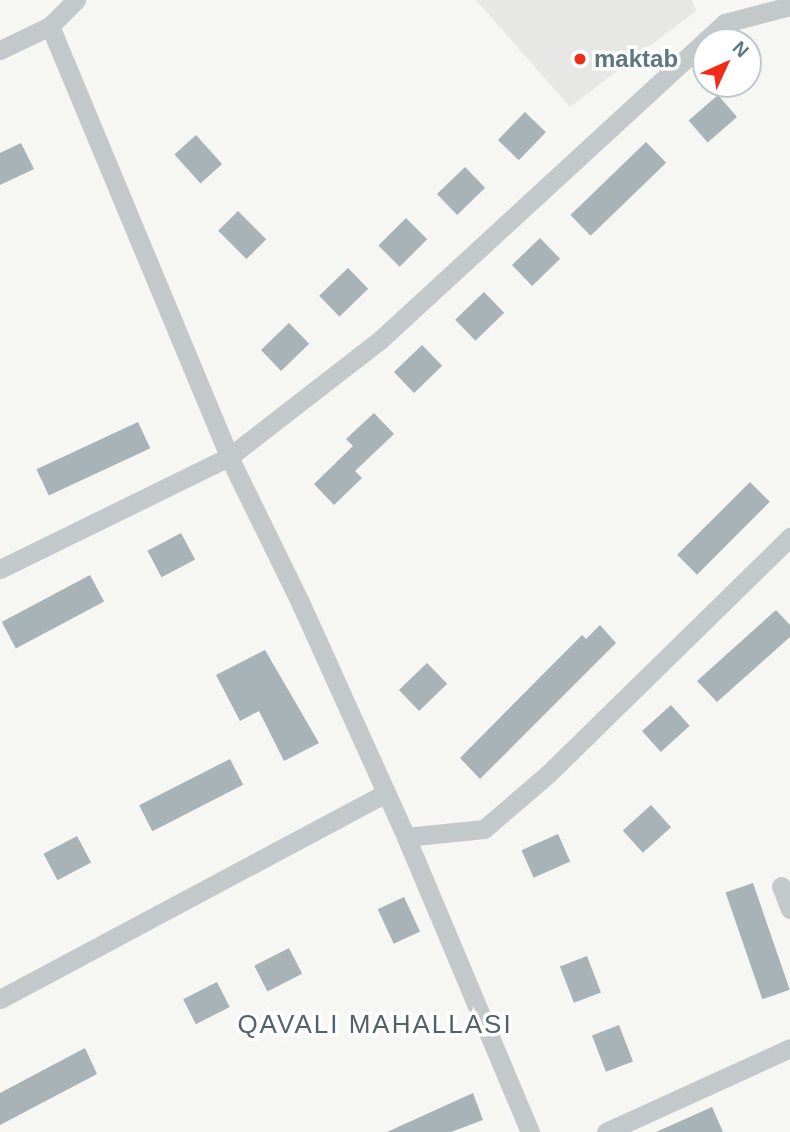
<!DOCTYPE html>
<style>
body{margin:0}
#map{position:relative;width:790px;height:1132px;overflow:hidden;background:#f6f6f2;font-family:Helvetica,sans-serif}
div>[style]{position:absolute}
.built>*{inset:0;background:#e7e7e5}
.building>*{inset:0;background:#a7b3b7;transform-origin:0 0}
.street>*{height:19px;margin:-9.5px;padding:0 9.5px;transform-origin:9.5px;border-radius:9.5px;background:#c3c8cb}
.dots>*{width:19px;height:19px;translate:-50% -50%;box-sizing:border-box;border:4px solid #fff;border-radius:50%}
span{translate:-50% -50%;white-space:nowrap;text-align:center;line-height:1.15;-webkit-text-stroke:7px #fff;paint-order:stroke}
.poi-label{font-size:24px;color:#5e7680;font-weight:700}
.left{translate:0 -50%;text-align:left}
.neighbourhood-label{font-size:26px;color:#51626a;letter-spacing:2px}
.north{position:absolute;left:692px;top:28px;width:70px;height:70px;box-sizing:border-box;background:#fff;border:2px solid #bfc8cc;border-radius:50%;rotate:45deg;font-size:19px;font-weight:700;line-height:28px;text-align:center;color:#5e7680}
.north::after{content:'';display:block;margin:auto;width:24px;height:32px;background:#f12c17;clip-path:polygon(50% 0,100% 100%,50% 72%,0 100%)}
</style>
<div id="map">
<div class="built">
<i style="clip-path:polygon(476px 0,692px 0,696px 11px,570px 107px)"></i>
</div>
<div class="building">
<i style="left:718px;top:95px;width:29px;height:39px;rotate:49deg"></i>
<i style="left:525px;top:112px;width:29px;height:39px;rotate:44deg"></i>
<i style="left:196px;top:135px;width:39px;height:29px;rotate:48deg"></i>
<i style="left:646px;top:142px;width:29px;height:105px;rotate:46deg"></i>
<i style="clip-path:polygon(21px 143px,34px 169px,0 185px,0 153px)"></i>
<i style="left:465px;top:167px;width:29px;height:39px;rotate:46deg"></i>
<i style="left:238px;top:211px;width:40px;height:28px;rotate:45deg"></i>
<i style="left:406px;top:218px;width:30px;height:39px;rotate:45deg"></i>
<i style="left:540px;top:238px;width:29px;height:39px;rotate:46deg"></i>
<i style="left:348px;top:268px;width:29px;height:40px;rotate:46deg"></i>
<i style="left:484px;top:292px;width:29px;height:40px;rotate:46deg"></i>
<i style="left:289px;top:323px;width:29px;height:39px;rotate:46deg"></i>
<i style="left:422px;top:345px;width:29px;height:39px;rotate:46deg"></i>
<i style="clip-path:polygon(374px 413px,394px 434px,355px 471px,362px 478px,334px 505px,314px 484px,353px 446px,346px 439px)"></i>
<i style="left:138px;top:422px;width:29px;height:112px;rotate:65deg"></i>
<i style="left:750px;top:482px;width:28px;height:103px;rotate:45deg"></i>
<i style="left:181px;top:533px;width:30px;height:38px;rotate:62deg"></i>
<i style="left:90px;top:575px;width:30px;height:100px;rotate:62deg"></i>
<i style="clip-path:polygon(776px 610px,790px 625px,790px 637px,717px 702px,697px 681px)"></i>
<i style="clip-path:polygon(600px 625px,616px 643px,480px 779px,460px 758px,582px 635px,586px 639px)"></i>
<i style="clip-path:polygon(265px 650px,319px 743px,284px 761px,259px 711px,240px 721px,216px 675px)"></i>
<i style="left:427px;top:663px;width:29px;height:39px;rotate:46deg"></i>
<i style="left:671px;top:705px;width:28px;height:39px;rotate:48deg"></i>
<i style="left:230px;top:759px;width:29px;height:102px;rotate:63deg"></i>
<i style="left:651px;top:805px;width:30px;height:38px;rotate:48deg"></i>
<i style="left:558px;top:834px;width:30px;height:40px;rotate:66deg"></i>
<i style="left:77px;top:836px;width:30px;height:38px;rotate:62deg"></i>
<i style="left:753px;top:883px;width:113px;height:29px;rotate:71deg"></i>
<i style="left:404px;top:897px;width:38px;height:29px;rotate:65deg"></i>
<i style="left:289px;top:948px;width:29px;height:39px;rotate:63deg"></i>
<i style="left:587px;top:956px;width:39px;height:29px;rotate:69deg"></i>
<i style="left:217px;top:982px;width:28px;height:38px;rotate:63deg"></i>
<i style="left:619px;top:1025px;width:39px;height:29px;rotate:69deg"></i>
<i style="clip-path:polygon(85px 1048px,97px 1074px,0 1125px,0 1093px)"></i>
<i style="clip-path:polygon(473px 1093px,483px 1120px,451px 1132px,387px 1132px)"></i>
<i style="clip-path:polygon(712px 1107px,723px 1132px,656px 1132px)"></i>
</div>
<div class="street">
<i style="left:50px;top:26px;width:467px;rotate:67.4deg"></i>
<i style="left:229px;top:457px;width:161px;rotate:63.9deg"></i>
<i style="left:300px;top:602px;width:258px;rotate:65.7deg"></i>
<i style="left:406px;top:837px;width:320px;rotate:67.2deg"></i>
<i style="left:0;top:50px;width:55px;rotate:-25.6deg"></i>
<i style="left:50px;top:26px;width:37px;rotate:-45deg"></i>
<i style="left:0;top:569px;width:255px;rotate:-26.1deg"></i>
<i style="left:229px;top:457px;width:191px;rotate:-37.8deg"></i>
<i style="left:380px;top:340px;width:469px;rotate:-42.6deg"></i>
<i style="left:725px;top:23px;width:67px;rotate:-14.7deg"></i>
<i style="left:406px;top:837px;width:78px;rotate:-5.9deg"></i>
<i style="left:484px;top:829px;width:84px;rotate:-40.7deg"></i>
<i style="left:548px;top:774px;width:339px;rotate:-44.4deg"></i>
<i style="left:781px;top:886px;width:25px;rotate:69deg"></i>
<i style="left:0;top:999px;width:435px;rotate:-28.1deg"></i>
<i style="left:606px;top:1132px;width:202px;rotate:-24.5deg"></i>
</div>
<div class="dots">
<i style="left:580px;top:59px;background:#f12c17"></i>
</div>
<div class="poi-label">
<span class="left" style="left:594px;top:59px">maktab</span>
</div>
<div class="neighbourhood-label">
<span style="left:375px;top:1025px">QAVALI MAHALLASI</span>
</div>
<div class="north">N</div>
</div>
